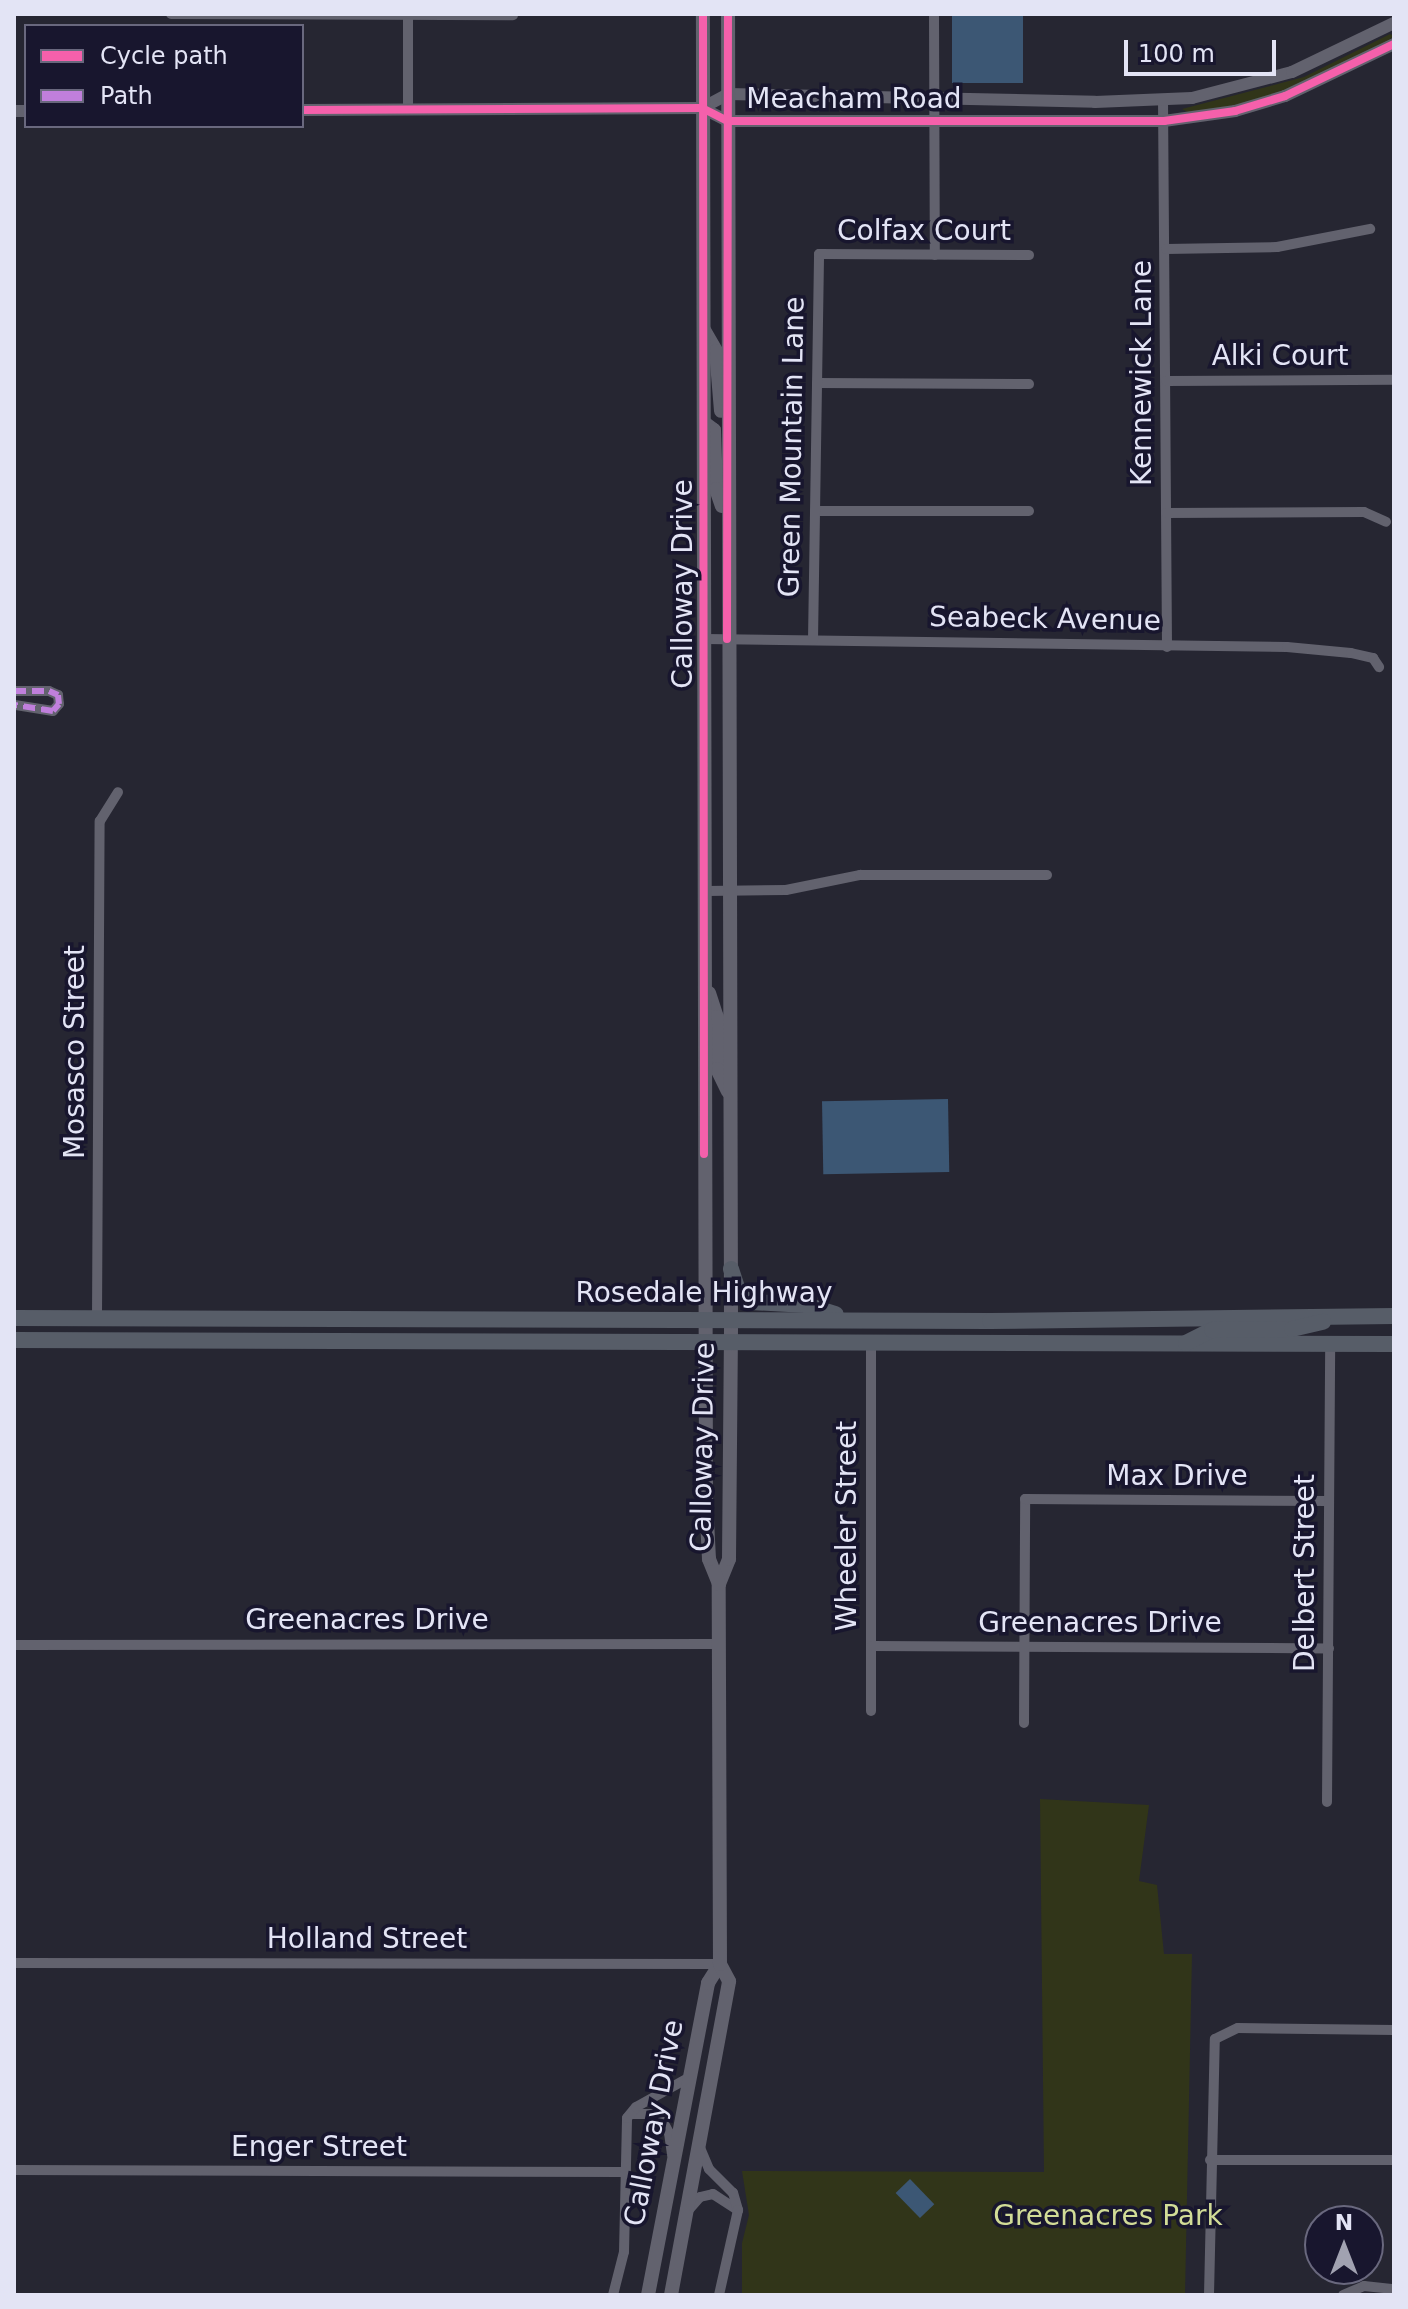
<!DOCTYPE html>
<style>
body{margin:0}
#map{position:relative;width:1408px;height:2309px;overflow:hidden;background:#262632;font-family:"DejaVu Sans",sans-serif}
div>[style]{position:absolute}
.green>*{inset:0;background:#313519}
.water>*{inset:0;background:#3c5774;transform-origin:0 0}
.minor>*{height:10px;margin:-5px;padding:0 5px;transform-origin:5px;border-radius:5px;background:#62626e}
.tertiary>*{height:12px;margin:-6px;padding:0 6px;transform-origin:6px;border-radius:6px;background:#62626e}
.secondary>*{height:14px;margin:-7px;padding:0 7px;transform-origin:7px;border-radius:7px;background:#62626e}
.primary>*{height:16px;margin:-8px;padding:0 8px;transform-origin:8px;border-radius:8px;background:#575d68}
.quiet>*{height:6px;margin-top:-3px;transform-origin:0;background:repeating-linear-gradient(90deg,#c07fdc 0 12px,transparent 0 18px)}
.cycleway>*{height:8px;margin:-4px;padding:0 4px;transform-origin:4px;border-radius:4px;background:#f560ab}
span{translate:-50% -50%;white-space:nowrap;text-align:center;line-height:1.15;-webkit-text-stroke:7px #18162e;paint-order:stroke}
.street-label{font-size:28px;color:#e3e4f5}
.park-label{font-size:28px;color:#d2dc97}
.frame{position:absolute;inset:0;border:16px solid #e3e4f5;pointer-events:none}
.legend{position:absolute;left:24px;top:24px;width:280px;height:104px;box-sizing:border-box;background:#18162e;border:2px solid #69687e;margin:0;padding:10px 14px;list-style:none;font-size:24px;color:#e3e4f5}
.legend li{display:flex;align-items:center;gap:16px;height:40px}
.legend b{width:40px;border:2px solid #69687e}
.north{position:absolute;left:1304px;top:2205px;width:80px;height:80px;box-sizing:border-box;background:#18162e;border:2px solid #69687e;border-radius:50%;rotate:0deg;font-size:22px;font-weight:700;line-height:32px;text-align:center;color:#e3e4f5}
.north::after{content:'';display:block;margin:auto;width:28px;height:36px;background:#a1a2b1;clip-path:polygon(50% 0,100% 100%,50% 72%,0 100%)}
.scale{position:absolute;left:1124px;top:40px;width:152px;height:36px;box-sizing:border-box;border:4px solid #e3e4f5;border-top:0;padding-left:10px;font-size:24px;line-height:28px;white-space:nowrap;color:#e3e4f5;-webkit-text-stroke:6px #18162e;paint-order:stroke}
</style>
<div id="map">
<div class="green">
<i style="clip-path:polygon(1390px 34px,1394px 36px,1381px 46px,1312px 82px,1259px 100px,1191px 114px,1182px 109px,1304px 77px)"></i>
<i style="clip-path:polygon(1040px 1799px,1149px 1805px,1139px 1881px,1157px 1885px,1164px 1954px,1192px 1954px,1185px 2295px,742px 2295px,742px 2243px,749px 2215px,742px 2171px,1044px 2172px)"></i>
</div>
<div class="water">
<i style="left:952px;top:14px;width:71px;height:69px"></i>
<i style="left:948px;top:1099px;width:73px;height:126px;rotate:89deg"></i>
<i style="left:910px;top:2179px;width:35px;height:20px;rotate:46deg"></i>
</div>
<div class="minor">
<i style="left:171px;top:14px;width:342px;rotate:0.2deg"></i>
<i style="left:934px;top:14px;width:241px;rotate:89.8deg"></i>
<i style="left:408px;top:15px;width:95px;rotate:90deg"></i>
<i style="left:1163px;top:100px;width:547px;rotate:89.58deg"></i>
<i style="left:1166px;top:249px;width:111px;rotate:-1deg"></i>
<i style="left:1277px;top:247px;width:95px;rotate:-11deg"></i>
<i style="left:1166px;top:381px;width:228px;rotate:-0.3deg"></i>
<i style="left:817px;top:383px;width:212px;rotate:0.3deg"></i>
<i style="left:815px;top:511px;width:214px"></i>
<i style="left:1166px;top:513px;width:198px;rotate:-0.3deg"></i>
<i style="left:1364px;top:512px;width:24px;rotate:24deg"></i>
<i style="left:705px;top:639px;width:582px;rotate:0.79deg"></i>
<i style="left:1287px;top:647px;width:64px;rotate:5.4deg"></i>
<i style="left:1351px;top:653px;width:23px;rotate:13deg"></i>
<i style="left:1373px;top:658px;width:11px;rotate:56deg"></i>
<i style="left:813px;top:640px;width:386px;rotate:-89.1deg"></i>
<i style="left:819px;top:254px;width:210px;rotate:0.3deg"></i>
<i style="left:14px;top:691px;width:35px"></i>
<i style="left:49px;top:691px;width:10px;rotate:24deg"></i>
<i style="left:58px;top:695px;width:9px;rotate:84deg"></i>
<i style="left:59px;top:704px;width:9px;rotate:131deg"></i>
<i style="left:53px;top:711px;width:39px;rotate:-171deg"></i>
<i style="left:706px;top:891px;width:80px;rotate:-0.7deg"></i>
<i style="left:786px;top:890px;width:76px;rotate:-11.5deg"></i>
<i style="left:860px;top:875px;width:187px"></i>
<i style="left:97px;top:1318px;width:497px;rotate:-89.7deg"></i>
<i style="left:100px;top:821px;width:34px;rotate:-58deg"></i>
<i style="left:871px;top:1341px;width:370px;rotate:90deg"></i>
<i style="left:14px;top:1645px;width:705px;rotate:-0.08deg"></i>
<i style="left:872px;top:1646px;width:457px;rotate:0.3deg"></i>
<i style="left:1024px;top:1723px;width:224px;rotate:-89.7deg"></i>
<i style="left:1025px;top:1499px;width:304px;rotate:0.4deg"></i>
<i style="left:1327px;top:1802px;width:458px;rotate:-89.6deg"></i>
<i style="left:14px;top:1963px;width:706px;rotate:0.08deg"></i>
<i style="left:631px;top:2114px;width:28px"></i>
<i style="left:659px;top:2114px;width:21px;rotate:62deg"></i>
<i style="left:669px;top:2133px;width:22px;rotate:82deg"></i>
<i style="left:1210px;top:2160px;width:184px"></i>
<i style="left:14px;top:2170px;width:611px;rotate:0.19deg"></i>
<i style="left:686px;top:2213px;width:21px;rotate:-49deg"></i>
<i style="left:700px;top:2197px;width:13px;rotate:-13deg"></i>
<i style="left:713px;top:2194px;width:30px;rotate:33deg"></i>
<i style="left:738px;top:2210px;width:18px;rotate:-106deg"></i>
<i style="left:733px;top:2193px;width:34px;rotate:-135deg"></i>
<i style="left:709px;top:2169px;width:23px;rotate:-113deg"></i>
<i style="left:613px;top:2295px;width:44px;rotate:-75.7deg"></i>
<i style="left:624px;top:2252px;width:134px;rotate:-88.7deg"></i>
<i style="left:627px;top:2118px;width:14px;rotate:-51deg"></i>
<i style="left:636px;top:2107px;width:62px;rotate:-29.1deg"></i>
<i style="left:719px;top:2295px;width:87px;rotate:-77.4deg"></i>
<i style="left:1209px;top:2295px;width:256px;rotate:-88.7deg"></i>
<i style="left:1215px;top:2039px;width:25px;rotate:-26deg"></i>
<i style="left:1238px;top:2028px;width:156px;rotate:0.7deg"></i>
<i style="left:1343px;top:2295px;width:23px;rotate:-23deg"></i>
<i style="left:1364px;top:2286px;width:30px;rotate:6deg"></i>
</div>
<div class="tertiary">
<i style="left:702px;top:108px;width:30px;rotate:-28deg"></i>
<i style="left:728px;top:94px;width:367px;rotate:1.2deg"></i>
<i style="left:1095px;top:102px;width:97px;rotate:-2.4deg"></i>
<i style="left:1192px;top:98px;width:103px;rotate:-14.6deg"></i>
<i style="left:1292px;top:72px;width:113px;rotate:-25.7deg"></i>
<i style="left:302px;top:110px;width:400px;rotate:-0.3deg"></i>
<i style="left:702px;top:108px;width:29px;rotate:27deg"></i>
<i style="left:728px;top:121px;width:436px"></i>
<i style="left:1164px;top:121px;width:72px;rotate:-8deg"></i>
<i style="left:1235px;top:111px;width:52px;rotate:-16.7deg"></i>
<i style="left:1285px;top:96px;width:121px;rotate:-25.5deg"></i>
<i style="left:14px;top:111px;width:12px"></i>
</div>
<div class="secondary">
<i style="left:704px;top:330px;width:24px;rotate:60deg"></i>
<i style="left:716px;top:351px;width:60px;rotate:85.2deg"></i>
<i style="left:706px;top:424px;width:10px;rotate:37deg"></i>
<i style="left:714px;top:430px;width:59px;rotate:88.1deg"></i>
<i style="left:716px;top:489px;width:18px;rotate:71deg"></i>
<i style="left:709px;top:993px;width:25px;rotate:72deg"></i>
<i style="left:717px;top:1017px;width:52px;rotate:90deg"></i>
<i style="left:717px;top:1069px;width:25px;rotate:64deg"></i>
<i style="left:719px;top:1584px;width:27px;rotate:-68deg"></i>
<i style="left:729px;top:1559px;width:240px;rotate:-89.5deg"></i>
<i style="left:731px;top:1319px;width:1305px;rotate:-90.13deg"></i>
<i style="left:648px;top:2295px;width:318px;rotate:-79.1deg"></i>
<i style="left:708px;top:1983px;width:22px;rotate:-58deg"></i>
<i style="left:671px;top:2295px;width:319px;rotate:-79.5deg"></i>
<i style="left:729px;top:1981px;width:19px;rotate:-118deg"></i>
<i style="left:720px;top:1964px;width:380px;rotate:-90.2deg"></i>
<i style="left:719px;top:1584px;width:27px;rotate:-112deg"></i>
<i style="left:709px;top:1559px;width:60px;rotate:-92.9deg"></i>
<i style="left:706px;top:1499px;width:1485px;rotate:-90.12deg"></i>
</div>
<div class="primary">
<i style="left:731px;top:1269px;width:22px;rotate:72deg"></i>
<i style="left:738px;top:1290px;width:18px;rotate:43deg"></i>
<i style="left:751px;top:1302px;width:55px;rotate:3.1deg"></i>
<i style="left:806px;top:1305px;width:31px;rotate:17deg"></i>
<i style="left:14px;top:1318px;width:976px;rotate:0.18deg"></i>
<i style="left:990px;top:1321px;width:404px;rotate:-0.7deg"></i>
<i style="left:14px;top:1340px;width:1380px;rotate:0.17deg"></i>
<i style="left:1186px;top:1343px;width:29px;rotate:-27deg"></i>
<i style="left:1212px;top:1330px;width:80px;rotate:-0.7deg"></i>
<i style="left:1292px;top:1329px;width:32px;rotate:-13deg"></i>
</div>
<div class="quiet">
<i style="left:14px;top:691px;width:35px"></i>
<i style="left:49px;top:691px;width:10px;rotate:24deg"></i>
<i style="left:58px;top:695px;width:9px;rotate:84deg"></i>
<i style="left:59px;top:704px;width:9px;rotate:131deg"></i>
<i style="left:53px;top:711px;width:39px;rotate:-171deg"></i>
</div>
<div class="cycleway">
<i style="left:703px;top:14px;width:1140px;rotate:89.95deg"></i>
<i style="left:302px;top:110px;width:400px;rotate:-0.3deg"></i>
<i style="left:702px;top:108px;width:29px;rotate:27deg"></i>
<i style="left:728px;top:121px;width:436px"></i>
<i style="left:1164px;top:121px;width:72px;rotate:-8deg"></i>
<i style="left:1235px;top:111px;width:52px;rotate:-16.7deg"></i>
<i style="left:1285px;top:96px;width:121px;rotate:-25.5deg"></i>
<i style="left:727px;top:639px;width:625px;rotate:-89.91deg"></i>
</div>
<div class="street-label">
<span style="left:854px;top:99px">Meacham Road</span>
<span style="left:924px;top:231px">Colfax Court</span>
<span style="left:1280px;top:356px">Alki Court</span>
<span style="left:1142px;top:373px;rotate:-90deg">Kennewick Lane</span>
<span style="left:792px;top:447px;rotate:-89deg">Green Mountain Lane</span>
<span style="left:683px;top:584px;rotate:-90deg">Calloway Drive</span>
<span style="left:1045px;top:619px;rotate:1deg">Seabeck Avenue</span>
<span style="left:75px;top:1052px;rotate:-90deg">Mosasco Street</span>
<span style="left:704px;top:1293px">Rosedale Highway</span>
<span style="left:703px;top:1447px;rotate:-89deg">Calloway Drive</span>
<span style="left:1177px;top:1476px">Max Drive</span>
<span style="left:847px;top:1526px;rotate:-90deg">Wheeler Street</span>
<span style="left:1305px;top:1573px;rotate:-90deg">Delbert Street</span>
<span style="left:367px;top:1620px">Greenacres Drive</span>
<span style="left:1100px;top:1623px">Greenacres Drive</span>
<span style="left:367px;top:1939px">Holland Street</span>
<span style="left:654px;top:2123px;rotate:-79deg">Calloway Drive</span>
<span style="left:319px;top:2147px">Enger Street</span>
</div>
<div class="park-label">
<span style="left:1108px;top:2216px">Greenacres Park</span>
</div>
<div class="frame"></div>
<ul class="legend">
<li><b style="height:10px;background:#f560ab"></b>Cycle path</li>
<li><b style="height:10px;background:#c07fdc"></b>Path</li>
</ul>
<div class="north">N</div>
<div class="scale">100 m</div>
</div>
